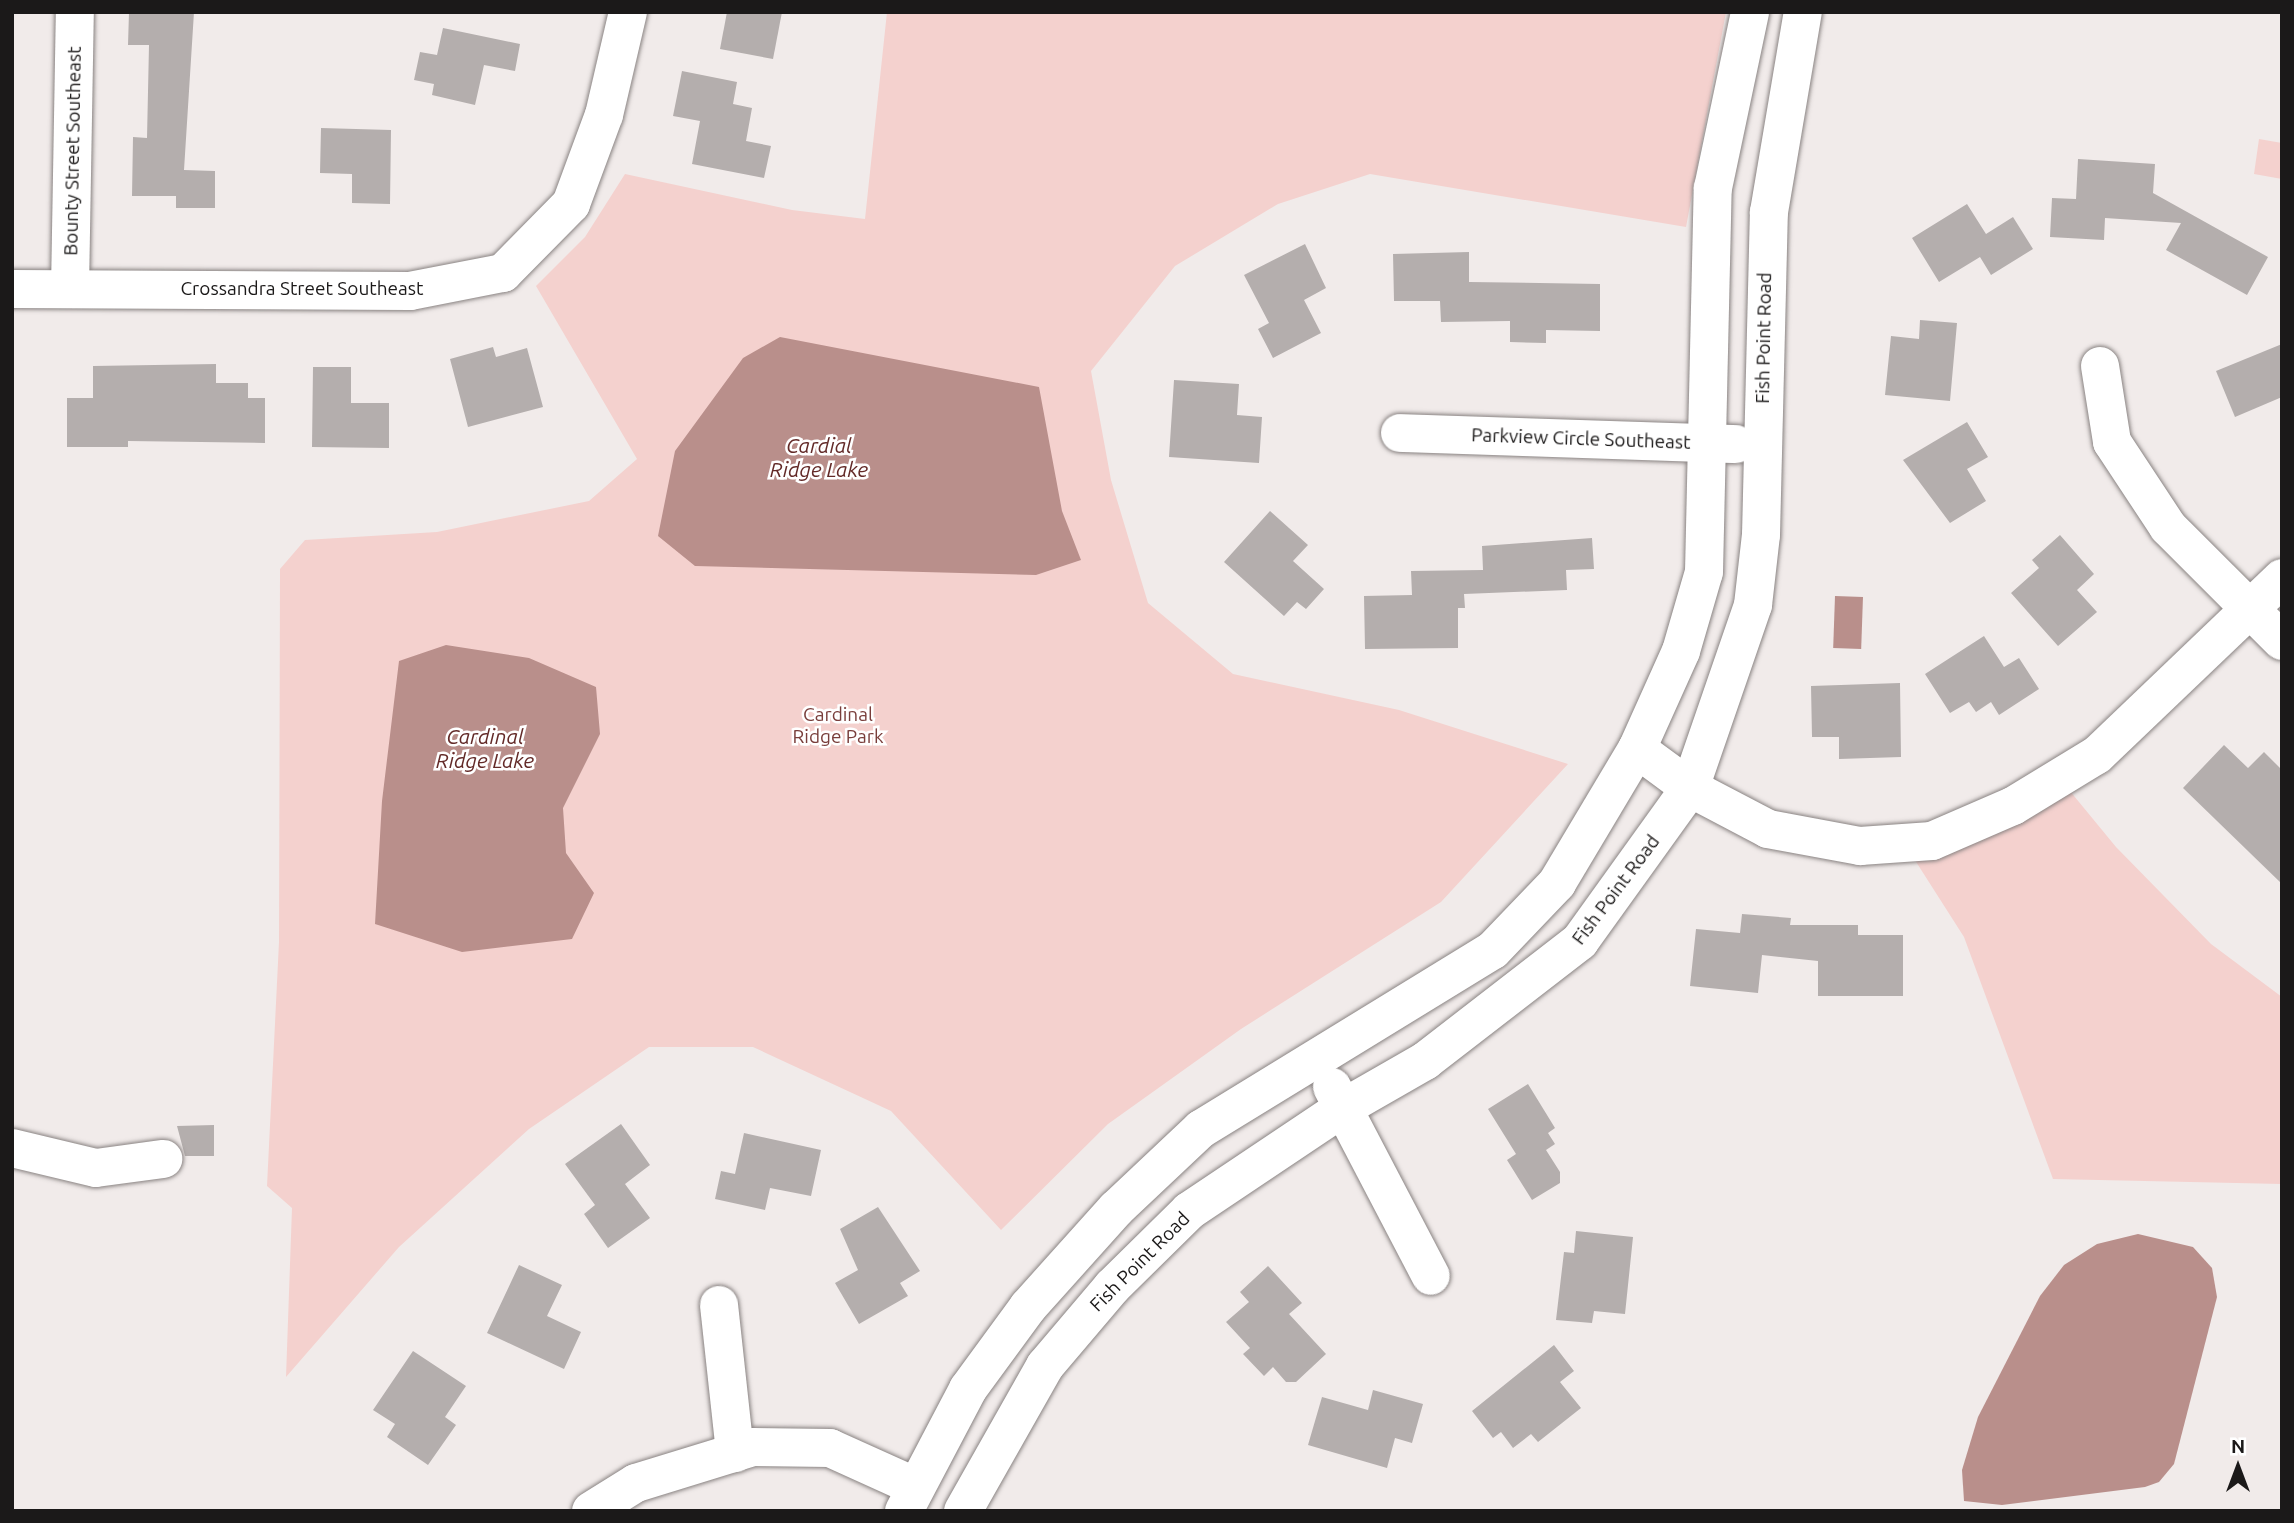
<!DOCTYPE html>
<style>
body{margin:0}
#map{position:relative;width:2294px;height:1523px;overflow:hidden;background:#f1ebea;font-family:Ubuntu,sans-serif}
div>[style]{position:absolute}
.green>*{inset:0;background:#f4d1ce}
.water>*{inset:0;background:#b98f8b;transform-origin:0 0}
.building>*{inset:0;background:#b4aead}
.roads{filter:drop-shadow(0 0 2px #898382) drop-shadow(0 0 2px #898382)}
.minor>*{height:38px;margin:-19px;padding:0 19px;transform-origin:19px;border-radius:19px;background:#fff}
span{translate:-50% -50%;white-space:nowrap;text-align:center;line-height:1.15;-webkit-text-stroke:5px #fff;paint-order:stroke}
.street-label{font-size:19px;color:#1b1919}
.park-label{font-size:19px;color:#793e3b}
.water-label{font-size:21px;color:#632a28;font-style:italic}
.frame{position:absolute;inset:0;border:14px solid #1b1919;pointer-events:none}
.north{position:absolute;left:2203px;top:1432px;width:70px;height:70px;-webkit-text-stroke:5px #fff;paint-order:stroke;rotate:0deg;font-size:19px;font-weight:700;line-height:28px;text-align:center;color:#1b1919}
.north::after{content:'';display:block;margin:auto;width:24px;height:32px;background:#1b1919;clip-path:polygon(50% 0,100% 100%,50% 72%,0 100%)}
</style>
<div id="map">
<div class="green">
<i style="clip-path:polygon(887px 12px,1726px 12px,1686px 227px,1370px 174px,1278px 204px,1175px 266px,1091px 371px,1111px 480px,1148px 603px,1233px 674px,1399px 710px,1568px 764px,1441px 902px,1241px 1029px,1108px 1124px,1001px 1230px,891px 1111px,753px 1047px,649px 1047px,529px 1129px,399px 1247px,286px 1377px,292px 1208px,267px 1186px,279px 942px,280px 569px,305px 540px,437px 532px,589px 501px,637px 459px,536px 286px,585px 237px,625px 174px,792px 210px,865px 219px)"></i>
<i style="clip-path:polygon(2259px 139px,2282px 143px,2282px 179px,2254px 174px)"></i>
<i style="clip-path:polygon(2065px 785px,2116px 847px,2211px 944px,2282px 997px,2282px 1184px,2053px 1179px,1964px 937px,1904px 843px)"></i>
</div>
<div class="water">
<i style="clip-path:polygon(780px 337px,1039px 387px,1062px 511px,1081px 560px,1036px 575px,695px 566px,658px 536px,675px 451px,743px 358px)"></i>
<i style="left:1835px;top:596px;width:28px;height:52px;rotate:2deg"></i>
<i style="clip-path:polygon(446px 645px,529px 658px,596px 687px,600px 734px,563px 808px,566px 853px,594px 893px,572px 939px,462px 952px,375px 924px,382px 801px,399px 661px)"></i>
<i style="clip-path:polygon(2138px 1234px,2193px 1247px,2212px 1268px,2217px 1297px,2174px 1464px,2159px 1482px,2145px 1487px,2002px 1505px,1964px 1501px,1962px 1470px,1978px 1417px,2040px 1296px,2064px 1265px,2097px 1244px)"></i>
</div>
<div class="building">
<i style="clip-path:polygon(129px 12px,194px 12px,184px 170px,215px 171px,215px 208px,176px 208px,176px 196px,132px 196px,133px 137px,147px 138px,149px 45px,128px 45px)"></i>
<i style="clip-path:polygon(727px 12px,782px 12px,773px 59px,720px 49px)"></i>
<i style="clip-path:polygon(443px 28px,520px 44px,515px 71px,484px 65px,475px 105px,432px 95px,434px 84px,414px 80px,420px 52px,437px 55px)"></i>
<i style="clip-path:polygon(682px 71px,737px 82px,733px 104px,752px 108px,746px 141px,771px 146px,764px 178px,692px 164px,700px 121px,673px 116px)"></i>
<i style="clip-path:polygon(321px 128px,391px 130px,390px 204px,352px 203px,352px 174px,320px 173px)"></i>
<i style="clip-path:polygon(2078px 159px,2155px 164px,2153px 193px,2268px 257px,2247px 295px,2166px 250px,2181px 223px,2105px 218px,2104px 240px,2050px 237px,2052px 198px,2076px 199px)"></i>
<i style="clip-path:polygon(1967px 204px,1986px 234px,2013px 217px,2033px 249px,1991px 275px,1980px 257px,1939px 282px,1912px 238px)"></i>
<i style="clip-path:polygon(1305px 244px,1326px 288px,1304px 300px,1321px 333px,1273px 358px,1258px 329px,1269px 323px,1244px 275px)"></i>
<i style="clip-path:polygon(1469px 252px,1469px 282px,1600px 284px,1600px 331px,1546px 330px,1546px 343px,1510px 342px,1510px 321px,1441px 322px,1440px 301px,1394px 301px,1393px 254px)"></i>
<i style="clip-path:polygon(1920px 320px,1957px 323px,1950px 401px,1885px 395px,1891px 336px,1919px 339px)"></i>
<i style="clip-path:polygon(2282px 344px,2282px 397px,2235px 417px,2216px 371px)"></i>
<i style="clip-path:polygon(493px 347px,496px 357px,527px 348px,543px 407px,468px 427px,450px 359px)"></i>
<i style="clip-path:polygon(216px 364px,216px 383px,248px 383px,248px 398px,265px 398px,265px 443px,128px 441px,128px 447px,67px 447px,67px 398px,93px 398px,93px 366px)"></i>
<i style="clip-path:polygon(313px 367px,351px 367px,351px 403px,389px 403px,389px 448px,312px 447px)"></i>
<i style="clip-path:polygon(1174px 380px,1239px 384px,1237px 415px,1262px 417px,1259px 463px,1169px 457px)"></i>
<i style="clip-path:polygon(1967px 422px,1988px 457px,1967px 469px,1986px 501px,1950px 523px,1903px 460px)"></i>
<i style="clip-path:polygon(1270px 511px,1308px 545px,1293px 561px,1324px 589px,1306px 609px,1297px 602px,1284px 616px,1224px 562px)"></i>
<i style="clip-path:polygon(2060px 535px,2094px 574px,2077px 590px,2097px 612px,2058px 646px,2011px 593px,2039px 568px,2032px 560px)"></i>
<i style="clip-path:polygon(1592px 538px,1594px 569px,1566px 570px,1567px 590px,1464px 594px,1465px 608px,1458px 608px,1458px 648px,1365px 649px,1364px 596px,1412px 595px,1411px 571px,1483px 570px,1482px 546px)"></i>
<i style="clip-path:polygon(1984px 636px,2004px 667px,2019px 658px,2039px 689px,1999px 715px,1991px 702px,1976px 712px,1969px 702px,1950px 713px,1925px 674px)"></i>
<i style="clip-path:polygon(1900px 683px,1901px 757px,1839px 759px,1839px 737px,1812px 737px,1811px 686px)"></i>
<i style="clip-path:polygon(2224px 745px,2248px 768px,2264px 752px,2282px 770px,2282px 884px,2183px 788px)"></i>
<i style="clip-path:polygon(1742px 914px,1791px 918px,1790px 925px,1858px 925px,1858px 935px,1903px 935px,1903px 996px,1818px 996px,1818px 961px,1762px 955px,1758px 993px,1690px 986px,1696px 929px,1740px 933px)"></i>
<i style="clip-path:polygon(1528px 1084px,1555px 1128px,1548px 1133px,1555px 1144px,1546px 1150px,1560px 1172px,1560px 1183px,1532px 1200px,1507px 1160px,1516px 1154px,1488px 1109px)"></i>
<i style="clip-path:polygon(621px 1124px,650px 1165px,625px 1184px,650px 1218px,608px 1248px,584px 1214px,595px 1205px,565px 1164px)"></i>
<i style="clip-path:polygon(214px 1125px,214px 1156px,185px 1156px,177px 1126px)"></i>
<i style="clip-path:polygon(744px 1133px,821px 1150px,811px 1196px,770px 1188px,765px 1210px,715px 1199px,721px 1171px,735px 1174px)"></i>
<i style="clip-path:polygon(878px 1207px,920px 1271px,900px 1283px,908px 1296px,859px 1324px,835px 1283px,858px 1270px,840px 1229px)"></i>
<i style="clip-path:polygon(1576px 1231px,1633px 1237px,1625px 1314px,1594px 1311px,1592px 1323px,1556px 1320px,1564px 1252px,1574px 1253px)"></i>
<i style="clip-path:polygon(519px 1265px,562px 1285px,547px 1316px,581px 1332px,564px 1369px,487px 1333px)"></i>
<i style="clip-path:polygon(1268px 1266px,1302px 1303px,1289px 1314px,1326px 1354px,1296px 1382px,1286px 1382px,1273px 1367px,1264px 1376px,1243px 1354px,1250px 1348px,1226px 1322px,1249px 1302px,1240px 1292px)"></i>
<i style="clip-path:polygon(1554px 1345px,1574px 1371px,1560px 1382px,1581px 1408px,1538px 1442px,1531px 1434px,1513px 1448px,1501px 1432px,1493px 1438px,1472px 1411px)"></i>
<i style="clip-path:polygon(413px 1351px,466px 1386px,445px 1417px,456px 1425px,428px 1465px,387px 1437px,395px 1424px,373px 1410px)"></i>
<i style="clip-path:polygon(1373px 1390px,1423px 1404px,1412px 1443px,1395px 1438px,1387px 1468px,1308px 1445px,1322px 1397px,1368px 1410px)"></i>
</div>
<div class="roads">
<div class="minor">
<i style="left:12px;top:289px;width:398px;rotate:0.3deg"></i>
<i style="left:410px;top:291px;width:95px;rotate:-11deg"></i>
<i style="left:503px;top:273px;width:97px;rotate:-45.4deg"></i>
<i style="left:571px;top:204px;width:95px;rotate:-69.7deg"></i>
<i style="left:604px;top:115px;width:106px;rotate:-76.9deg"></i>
<i style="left:70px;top:289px;width:277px;rotate:-89deg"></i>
<i style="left:2100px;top:366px;width:77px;rotate:81deg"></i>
<i style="left:2112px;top:442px;width:102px;rotate:56.6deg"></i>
<i style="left:2168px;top:527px;width:161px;rotate:45deg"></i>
<i style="left:1400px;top:433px;width:336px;rotate:1.9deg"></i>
<i style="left:1637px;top:749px;width:66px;rotate:36.3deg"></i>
<i style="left:1690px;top:788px;width:88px;rotate:27.7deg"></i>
<i style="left:1768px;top:829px;width:94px;rotate:10.5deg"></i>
<i style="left:1860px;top:846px;width:72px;rotate:-4deg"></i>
<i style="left:1932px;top:841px;width:88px;rotate:-23.4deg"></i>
<i style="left:2013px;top:806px;width:98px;rotate:-31.3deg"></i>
<i style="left:2097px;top:755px;width:256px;rotate:-43.7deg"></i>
<i style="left:1332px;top:1087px;width:213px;rotate:62.4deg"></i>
<i style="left:12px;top:1148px;width:86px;rotate:13.4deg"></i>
<i style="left:96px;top:1168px;width:68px;rotate:-7.7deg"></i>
<i style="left:719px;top:1305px;width:149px;rotate:83.8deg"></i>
<i style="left:591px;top:1511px;width:53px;rotate:-31.9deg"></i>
<i style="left:636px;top:1483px;width:122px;rotate:-17.1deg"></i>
<i style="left:753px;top:1447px;width:77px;rotate:0.7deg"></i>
<i style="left:830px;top:1448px;width:92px;rotate:24.3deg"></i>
<i style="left:904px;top:1511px;width:138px;rotate:-62.3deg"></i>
<i style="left:968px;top:1389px;width:102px;rotate:-53.8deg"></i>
<i style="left:1028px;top:1307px;width:132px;rotate:-48.1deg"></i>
<i style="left:1116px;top:1209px;width:117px;rotate:-43.3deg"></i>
<i style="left:1201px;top:1129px;width:342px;rotate:-31.5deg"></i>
<i style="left:1493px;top:950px;width:93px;rotate:-46.3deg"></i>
<i style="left:1557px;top:883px;width:156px;rotate:-59.2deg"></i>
<i style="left:1637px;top:749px;width:107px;rotate:-65.8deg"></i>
<i style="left:1681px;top:651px;width:82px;rotate:-73.8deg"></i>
<i style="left:1704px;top:572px;width:384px;rotate:-88.7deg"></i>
<i style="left:1713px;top:188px;width:180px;rotate:-78.1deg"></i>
<i style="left:963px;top:1511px;width:167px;rotate:-60.5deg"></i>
<i style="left:1045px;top:1366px;width:104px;rotate:-49.7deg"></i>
<i style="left:1112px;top:1287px;width:108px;rotate:-44.6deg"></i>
<i style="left:1189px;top:1211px;width:185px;rotate:-33.8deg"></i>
<i style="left:1343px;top:1108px;width:95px;rotate:-29.8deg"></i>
<i style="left:1425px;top:1061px;width:196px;rotate:-37.7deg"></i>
<i style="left:1580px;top:941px;width:188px;rotate:-54.3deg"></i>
<i style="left:1690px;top:788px;width:194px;rotate:-71deg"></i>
<i style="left:1753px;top:605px;width:70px;rotate:-83.5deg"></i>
<i style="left:1761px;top:535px;width:323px;rotate:-88.6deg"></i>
<i style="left:1769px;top:212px;width:203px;rotate:-80.4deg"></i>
</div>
</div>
<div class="street-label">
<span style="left:73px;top:151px;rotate:-89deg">Bounty Street Southeast</span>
<span style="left:302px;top:289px">Crossandra Street Southeast</span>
<span style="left:1764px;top:338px;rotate:-89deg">Fish Point Road</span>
<span style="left:1581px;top:439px;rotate:2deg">Parkview Circle Southeast</span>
<span style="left:1616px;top:890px;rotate:-53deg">Fish Point Road</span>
<span style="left:1140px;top:1262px;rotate:-45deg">Fish Point Road</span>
</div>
<div class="park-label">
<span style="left:838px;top:726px">Cardinal<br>Ridge Park</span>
</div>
<div class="water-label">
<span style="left:819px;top:457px">Cardial<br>Ridge Lake</span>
<span style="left:485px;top:748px">Cardinal<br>Ridge Lake</span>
</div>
<div class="frame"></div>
<div class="north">N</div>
</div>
